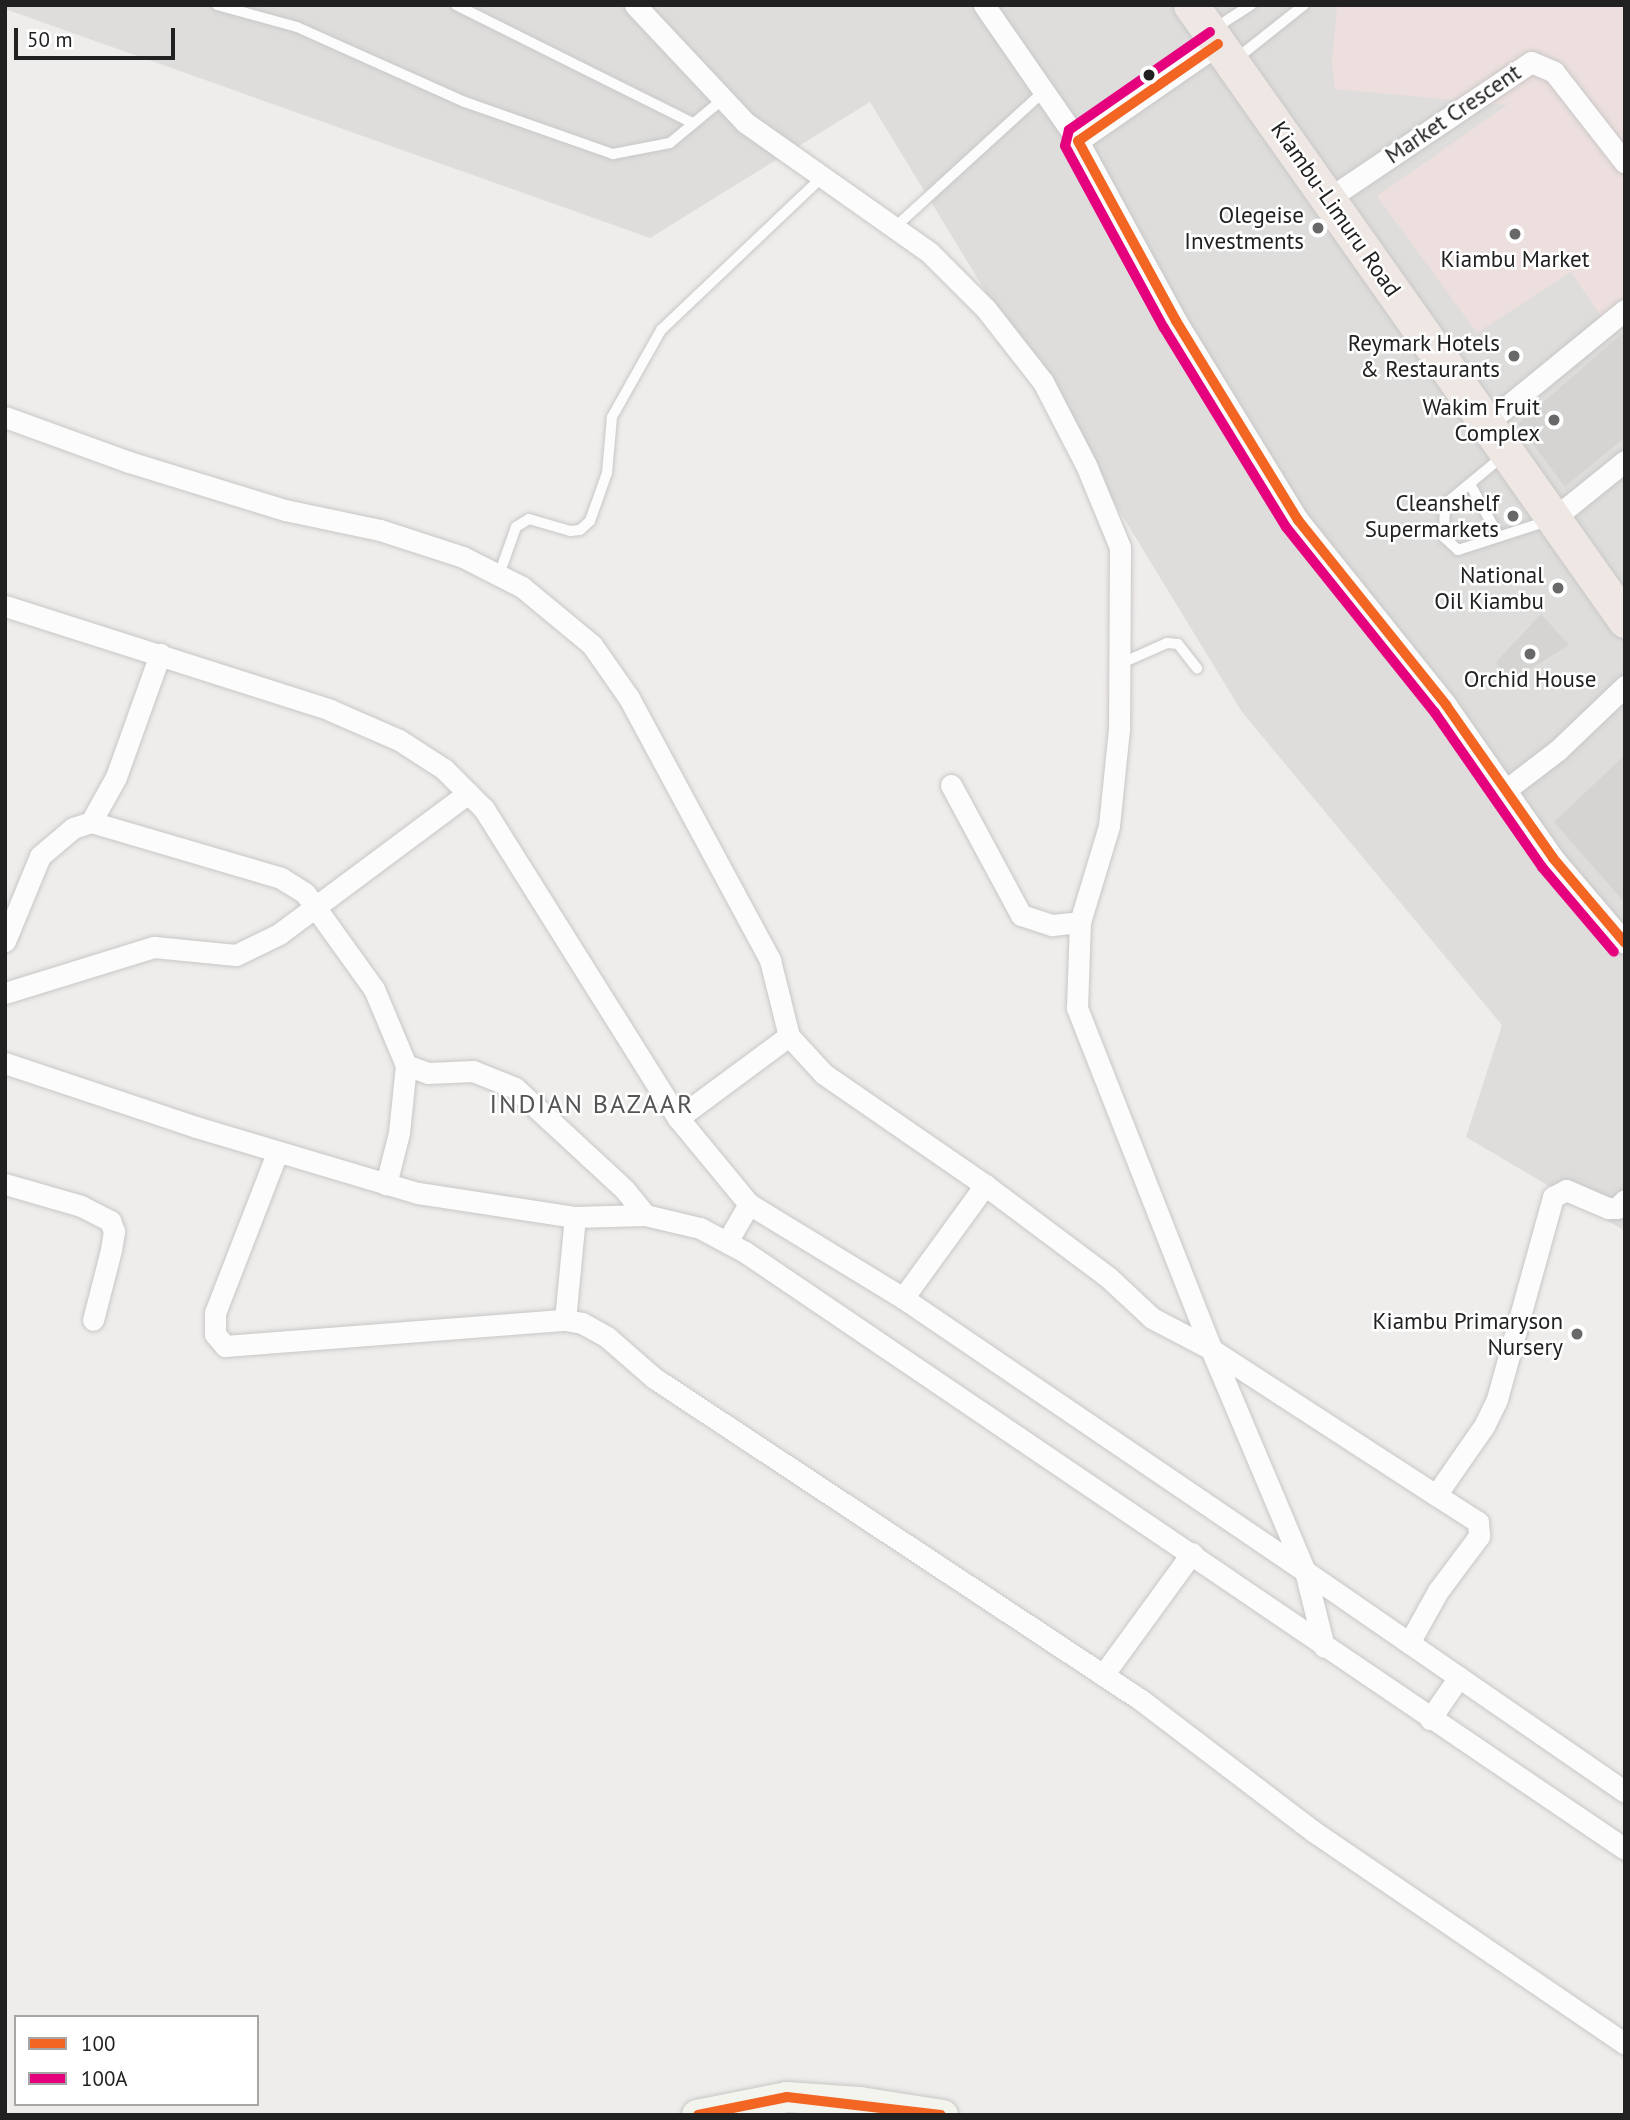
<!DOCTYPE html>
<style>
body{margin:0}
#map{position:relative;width:1630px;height:2120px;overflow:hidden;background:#efedeb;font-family:"PT Sans",sans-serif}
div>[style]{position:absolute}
.residential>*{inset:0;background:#dedddc}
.commercial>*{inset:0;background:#ecdfde}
.building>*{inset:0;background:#d6d4d2}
.roads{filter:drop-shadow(0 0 2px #c8c7c6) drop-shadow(0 0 2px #c8c7c6)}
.service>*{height:10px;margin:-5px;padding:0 5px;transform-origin:5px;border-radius:5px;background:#fdfcfc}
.minor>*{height:21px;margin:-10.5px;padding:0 10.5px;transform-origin:10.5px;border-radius:10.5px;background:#fdfcfc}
.secondary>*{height:30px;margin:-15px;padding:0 15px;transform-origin:15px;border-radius:15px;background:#f3f4ed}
.trunk>*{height:35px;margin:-17.5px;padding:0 17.5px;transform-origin:17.5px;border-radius:17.5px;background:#eee7e4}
.bus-1>*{height:10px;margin:-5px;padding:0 5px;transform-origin:5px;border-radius:5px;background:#f26522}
.bus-2>*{height:10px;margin:-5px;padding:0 5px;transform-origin:5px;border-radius:5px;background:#e5007d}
.dots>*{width:19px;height:19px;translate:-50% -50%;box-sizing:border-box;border:4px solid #fff;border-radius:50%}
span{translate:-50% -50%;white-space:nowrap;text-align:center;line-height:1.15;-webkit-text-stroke:5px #fff;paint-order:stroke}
.street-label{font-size:23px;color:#212121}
.poi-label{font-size:23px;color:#212121}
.right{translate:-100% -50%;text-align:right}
.quarter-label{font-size:26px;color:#545454;letter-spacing:2px}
.frame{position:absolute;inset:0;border:7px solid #212121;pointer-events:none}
.legend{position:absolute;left:14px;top:2015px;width:245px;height:91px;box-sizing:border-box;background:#fff;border:2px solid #a6a6a6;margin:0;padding:9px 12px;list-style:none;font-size:21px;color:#212121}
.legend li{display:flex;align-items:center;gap:14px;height:35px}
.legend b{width:35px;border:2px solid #a6a6a6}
.scale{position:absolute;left:14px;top:28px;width:161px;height:32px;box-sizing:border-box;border:4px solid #212121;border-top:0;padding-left:9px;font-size:21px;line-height:24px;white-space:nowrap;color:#212121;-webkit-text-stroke:5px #fff;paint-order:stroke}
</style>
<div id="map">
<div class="residential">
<i style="clip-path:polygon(5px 5px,1625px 5px,1625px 1231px,1466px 1137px,1502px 1025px,1242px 712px,870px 102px,650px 238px,5px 9px)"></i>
</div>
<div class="commercial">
<i style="clip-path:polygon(1337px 5px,1625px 5px,1625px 299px,1602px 318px,1571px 272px,1477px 333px,1377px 196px,1507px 105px,1335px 89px,1332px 63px)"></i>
</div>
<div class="building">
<i style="clip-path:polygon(1625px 331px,1625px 437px,1565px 487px,1518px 424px)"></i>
<i style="clip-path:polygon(1541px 614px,1569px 645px,1508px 683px,1496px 662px)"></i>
<i style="clip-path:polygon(1625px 755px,1625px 903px,1554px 822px)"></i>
</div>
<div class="roads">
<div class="service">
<i style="left:217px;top:5px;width:83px;rotate:15.4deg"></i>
<i style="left:297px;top:27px;width:184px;rotate:24.1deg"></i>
<i style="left:465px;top:102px;width:157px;rotate:19.4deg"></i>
<i style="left:613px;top:154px;width:58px;rotate:-10.9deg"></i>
<i style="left:670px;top:143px;width:69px;rotate:-39.7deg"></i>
<i style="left:456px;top:5px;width:265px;rotate:26.5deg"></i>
<i style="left:1215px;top:28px;width:43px;rotate:-32.6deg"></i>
<i style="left:1236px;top:59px;width:87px;rotate:-38.5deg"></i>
<i style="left:893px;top:229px;width:203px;rotate:-42.4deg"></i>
<i style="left:1503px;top:456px;width:75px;rotate:140.4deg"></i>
<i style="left:1445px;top:504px;width:33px;rotate:92deg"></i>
<i style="left:1444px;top:537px;width:19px;rotate:43deg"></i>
<i style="left:1458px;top:550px;width:95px;rotate:-17.9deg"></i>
<i style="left:1471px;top:486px;width:56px;rotate:61.1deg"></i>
<i style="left:500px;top:572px;width:48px;rotate:-70.4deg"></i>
<i style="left:516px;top:527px;width:15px;rotate:-32deg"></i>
<i style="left:529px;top:519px;width:43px;rotate:16.3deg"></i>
<i style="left:570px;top:531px;width:10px;rotate:-6deg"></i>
<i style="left:580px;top:530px;width:13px;rotate:-42deg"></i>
<i style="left:590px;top:521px;width:51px;rotate:-70.5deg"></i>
<i style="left:607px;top:473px;width:56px;rotate:-84.9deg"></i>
<i style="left:612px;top:417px;width:100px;rotate:-60.6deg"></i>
<i style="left:661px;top:330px;width:219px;rotate:-43.5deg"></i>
<i style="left:1122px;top:663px;width:49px;rotate:-24deg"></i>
<i style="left:1167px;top:643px;width:11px;rotate:5deg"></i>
<i style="left:1178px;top:644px;width:31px;rotate:52deg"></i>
</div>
<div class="minor">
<i style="left:635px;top:5px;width:162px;rotate:46.8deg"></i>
<i style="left:746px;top:123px;width:225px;rotate:35.2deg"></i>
<i style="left:930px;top:253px;width:79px;rotate:45deg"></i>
<i style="left:986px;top:309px;width:93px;rotate:52deg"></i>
<i style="left:1043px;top:382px;width:93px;rotate:62.6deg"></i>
<i style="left:1086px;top:465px;width:89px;rotate:67.5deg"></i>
<i style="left:1120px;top:547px;width:182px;rotate:90.3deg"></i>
<i style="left:1119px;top:729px;width:98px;rotate:95.9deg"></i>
<i style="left:1109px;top:826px;width:100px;rotate:106.8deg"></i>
<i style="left:1080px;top:922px;width:86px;rotate:92deg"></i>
<i style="left:1077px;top:1008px;width:366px;rotate:68.5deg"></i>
<i style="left:1211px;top:1349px;width:241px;rotate:67.1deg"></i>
<i style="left:1305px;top:1571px;width:389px;rotate:34.6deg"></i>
<i style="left:984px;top:5px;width:165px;rotate:55.3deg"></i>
<i style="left:1218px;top:44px;width:170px;rotate:145.3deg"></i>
<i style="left:1078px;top:141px;width:205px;rotate:61.4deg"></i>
<i style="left:1176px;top:321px;width:233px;rotate:58.5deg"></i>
<i style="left:1298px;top:520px;width:237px;rotate:51.3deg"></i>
<i style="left:1446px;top:705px;width:187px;rotate:55deg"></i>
<i style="left:1553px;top:858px;width:111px;rotate:49.7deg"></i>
<i style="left:1328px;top:199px;width:245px;rotate:-34deg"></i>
<i style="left:1531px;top:62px;width:25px;rotate:23deg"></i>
<i style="left:1554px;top:72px;width:115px;rotate:52deg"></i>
<i style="left:5px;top:417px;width:132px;rotate:19.9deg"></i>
<i style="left:129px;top:462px;width:163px;rotate:17.1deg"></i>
<i style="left:285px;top:510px;width:97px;rotate:11.9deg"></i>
<i style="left:380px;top:530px;width:87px;rotate:18deg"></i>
<i style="left:463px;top:557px;width:66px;rotate:27deg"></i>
<i style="left:522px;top:587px;width:91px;rotate:39.6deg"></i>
<i style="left:592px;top:645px;width:65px;rotate:55.1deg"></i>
<i style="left:629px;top:698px;width:298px;rotate:61.7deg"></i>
<i style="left:770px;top:960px;width:78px;rotate:76deg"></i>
<i style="left:789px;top:1036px;width:52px;rotate:47.4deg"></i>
<i style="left:824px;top:1074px;width:196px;rotate:34.6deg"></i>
<i style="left:985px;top:1185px;width:154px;rotate:36.8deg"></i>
<i style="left:1108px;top:1277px;width:60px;rotate:43deg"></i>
<i style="left:1152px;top:1318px;width:67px;rotate:27.7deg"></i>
<i style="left:1211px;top:1349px;width:268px;rotate:33deg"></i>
<i style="left:1436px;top:1495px;width:84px;rotate:-55.2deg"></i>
<i style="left:1484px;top:1426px;width:30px;rotate:-64deg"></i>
<i style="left:1497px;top:1399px;width:210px;rotate:-74.5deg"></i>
<i style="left:1553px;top:1197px;width:15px;rotate:-28deg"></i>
<i style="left:1566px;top:1190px;width:46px;rotate:23.2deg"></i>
<i style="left:1608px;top:1208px;width:9px"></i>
<i style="left:1617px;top:1208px;width:11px;rotate:-45deg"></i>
<i style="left:1488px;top:422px;width:177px;rotate:-39.3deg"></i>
<i style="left:1553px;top:519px;width:92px;rotate:-38.9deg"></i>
<i style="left:5px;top:606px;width:341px;rotate:17.7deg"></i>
<i style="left:330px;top:710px;width:75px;rotate:23.5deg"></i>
<i style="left:399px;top:740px;width:54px;rotate:32.8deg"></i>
<i style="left:444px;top:769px;width:57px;rotate:45deg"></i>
<i style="left:484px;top:809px;width:365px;rotate:57.9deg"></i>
<i style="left:678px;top:1118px;width:112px;rotate:50.5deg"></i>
<i style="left:749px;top:1204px;width:180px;rotate:31.4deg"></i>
<i style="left:903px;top:1298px;width:486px;rotate:34.2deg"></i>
<i style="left:1305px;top:1571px;width:78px;rotate:76deg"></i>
<i style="left:951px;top:785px;width:148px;rotate:61.7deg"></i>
<i style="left:1021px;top:915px;width:33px;rotate:18deg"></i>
<i style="left:1052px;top:925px;width:28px;rotate:-6deg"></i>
<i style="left:1507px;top:789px;width:64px;rotate:-37.4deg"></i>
<i style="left:1558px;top:750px;width:93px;rotate:-43.7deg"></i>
<i style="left:91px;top:822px;width:51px;rotate:-60.9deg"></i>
<i style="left:116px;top:777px;width:131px;rotate:-70.3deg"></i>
<i style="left:5px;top:941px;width:92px;rotate:-67.6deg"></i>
<i style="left:40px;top:856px;width:43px;rotate:-40.3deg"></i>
<i style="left:73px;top:828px;width:19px;rotate:-18deg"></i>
<i style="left:91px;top:822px;width:198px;rotate:16.4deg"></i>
<i style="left:281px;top:878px;width:28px;rotate:32deg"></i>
<i style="left:305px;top:893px;width:118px;rotate:54.3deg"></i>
<i style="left:374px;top:989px;width:82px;rotate:67.2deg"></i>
<i style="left:406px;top:1065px;width:68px;rotate:95.9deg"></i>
<i style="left:399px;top:1133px;width:53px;rotate:104.3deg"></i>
<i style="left:5px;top:993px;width:156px;rotate:-17.2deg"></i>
<i style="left:154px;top:947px;width:82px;rotate:5.6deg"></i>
<i style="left:236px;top:955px;width:48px;rotate:-26deg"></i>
<i style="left:279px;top:934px;width:236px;rotate:-36.7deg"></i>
<i style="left:5px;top:1063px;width:201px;rotate:18.5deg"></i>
<i style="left:196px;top:1127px;width:232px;rotate:16.6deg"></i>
<i style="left:418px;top:1193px;width:159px;rotate:8.7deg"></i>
<i style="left:575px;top:1217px;width:70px;rotate:-1.6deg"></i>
<i style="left:645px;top:1215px;width:57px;rotate:13.3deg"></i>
<i style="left:700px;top:1228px;width:51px;rotate:28.1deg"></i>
<i style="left:745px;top:1252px;width:1063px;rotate:34.15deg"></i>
<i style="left:406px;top:1065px;width:23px;rotate:20deg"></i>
<i style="left:428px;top:1073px;width:45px;rotate:-2.5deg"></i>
<i style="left:473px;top:1071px;width:45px;rotate:22deg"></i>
<i style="left:515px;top:1088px;width:150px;rotate:42.8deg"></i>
<i style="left:625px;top:1190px;width:32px;rotate:51deg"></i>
<i style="left:678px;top:1118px;width:138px;rotate:-36.5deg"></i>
<i style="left:277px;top:1153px;width:172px;rotate:111.2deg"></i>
<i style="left:215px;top:1313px;width:21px;rotate:90deg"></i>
<i style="left:215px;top:1334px;width:16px;rotate:50deg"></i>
<i style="left:225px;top:1346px;width:341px;rotate:-4.4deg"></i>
<i style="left:565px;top:1320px;width:17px;rotate:10deg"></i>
<i style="left:582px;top:1323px;width:29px;rotate:29deg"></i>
<i style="left:607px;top:1337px;width:62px;rotate:41.1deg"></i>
<i style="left:654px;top:1378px;width:584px;rotate:33.47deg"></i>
<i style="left:1141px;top:1700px;width:216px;rotate:37.3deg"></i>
<i style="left:1313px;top:1831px;width:378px;rotate:34.3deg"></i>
<i style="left:5px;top:1184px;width:79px;rotate:16.1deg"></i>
<i style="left:81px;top:1206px;width:33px;rotate:27deg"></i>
<i style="left:110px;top:1221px;width:11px;rotate:68deg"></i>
<i style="left:114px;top:1231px;width:19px;rotate:99deg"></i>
<i style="left:111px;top:1250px;width:72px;rotate:104.4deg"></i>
<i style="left:727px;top:1242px;width:44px;rotate:-59.9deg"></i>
<i style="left:903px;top:1298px;width:140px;rotate:-54deg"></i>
<i style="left:565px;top:1320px;width:103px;rotate:-84.5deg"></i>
<i style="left:1409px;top:1643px;width:60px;rotate:-60.9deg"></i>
<i style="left:1438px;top:1591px;width:69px;rotate:-53.3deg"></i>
<i style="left:1479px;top:1536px;width:14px;rotate:-94deg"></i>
<i style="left:1478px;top:1522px;width:50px;rotate:-147.3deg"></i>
<i style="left:1103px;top:1675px;width:151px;rotate:-53.9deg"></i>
<i style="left:1430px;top:1719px;width:51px;rotate:-55.4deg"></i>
</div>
<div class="secondary">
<i style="left:697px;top:2115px;width:92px;rotate:-11.3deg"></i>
<i style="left:787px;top:2097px;width:73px;rotate:3.9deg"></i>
<i style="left:860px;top:2102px;width:84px;rotate:8.9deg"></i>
</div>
<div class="trunk">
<i style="left:1191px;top:5px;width:753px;rotate:54.79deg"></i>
</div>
</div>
<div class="bus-1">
<i style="left:1218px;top:44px;width:170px;rotate:145.3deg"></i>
<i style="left:1078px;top:141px;width:205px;rotate:61.4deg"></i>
<i style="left:1176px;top:321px;width:233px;rotate:58.5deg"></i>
<i style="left:1298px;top:520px;width:237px;rotate:51.3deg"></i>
<i style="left:1446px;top:705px;width:187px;rotate:55deg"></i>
<i style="left:1553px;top:858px;width:111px;rotate:49.7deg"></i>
<i style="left:698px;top:2115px;width:91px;rotate:-11.4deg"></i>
<i style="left:787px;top:2097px;width:155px;rotate:6.7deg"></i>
</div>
<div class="bus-2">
<i style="left:1210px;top:32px;width:172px;rotate:145.2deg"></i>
<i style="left:1069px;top:130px;width:16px;rotate:104deg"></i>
<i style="left:1065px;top:146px;width:207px;rotate:61.5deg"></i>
<i style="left:1164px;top:328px;width:233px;rotate:58.5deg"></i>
<i style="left:1286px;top:527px;width:238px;rotate:51.3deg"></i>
<i style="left:1435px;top:713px;width:188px;rotate:55.2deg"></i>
<i style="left:1542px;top:867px;width:111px;rotate:49.7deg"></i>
</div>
<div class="dots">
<i style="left:1149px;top:75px;background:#212121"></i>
<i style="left:1318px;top:228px;background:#696868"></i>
<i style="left:1515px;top:234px;background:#696868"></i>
<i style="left:1514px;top:356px;background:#696868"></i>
<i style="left:1554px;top:420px;background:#696868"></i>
<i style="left:1513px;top:516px;background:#696868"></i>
<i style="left:1558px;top:588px;background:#696868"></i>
<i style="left:1530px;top:654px;background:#696868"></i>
<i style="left:1577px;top:1334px;background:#696868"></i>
</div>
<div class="street-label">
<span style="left:1453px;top:114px;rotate:-34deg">Market Crescent</span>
<span style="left:1336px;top:209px;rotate:55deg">Kiambu-Limuru Road</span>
</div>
<div class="poi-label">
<span class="right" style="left:1304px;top:228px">Olegeise<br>Investments</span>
<span style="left:1515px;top:259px">Kiambu Market</span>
<span class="right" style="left:1500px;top:356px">Reymark Hotels<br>&amp; Restaurants</span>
<span class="right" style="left:1540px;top:420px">Wakim Fruit<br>Complex</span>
<span class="right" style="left:1499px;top:516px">Cleanshelf<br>Supermarkets</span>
<span class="right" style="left:1544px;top:588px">National<br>Oil Kiambu</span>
<span style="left:1530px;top:679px">Orchid House</span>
<span class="right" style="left:1563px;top:1334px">Kiambu Primaryson<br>Nursery</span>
</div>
<div class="quarter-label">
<span style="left:592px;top:1104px">INDIAN BAZAAR</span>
</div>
<div class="frame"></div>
<ul class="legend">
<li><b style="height:9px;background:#f26522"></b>100</li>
<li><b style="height:9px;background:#e5007d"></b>100A</li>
</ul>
<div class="scale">50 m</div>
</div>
